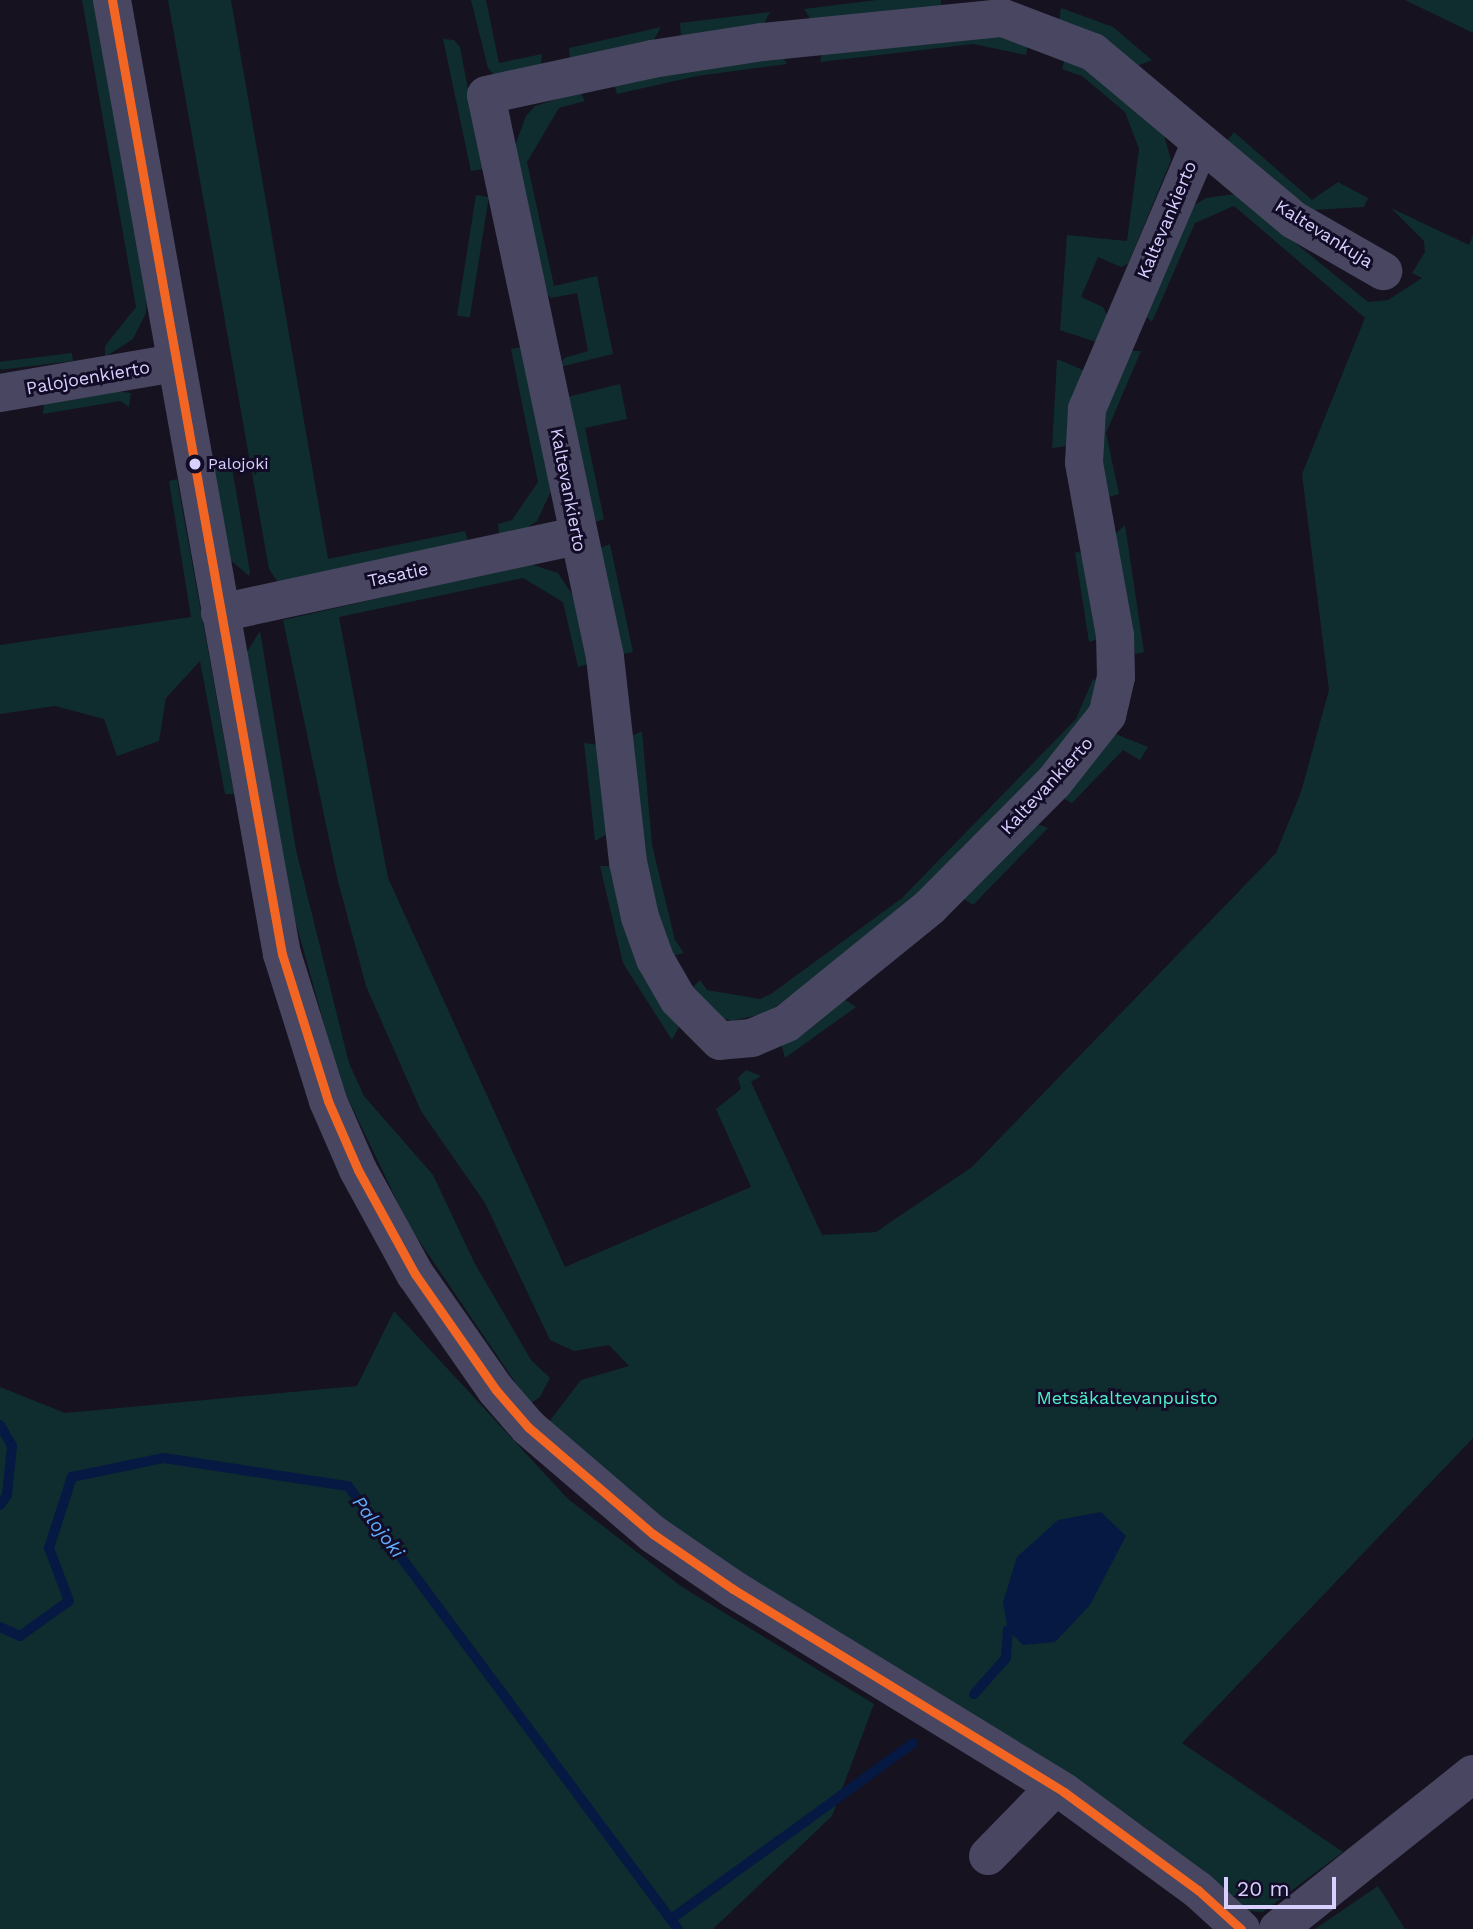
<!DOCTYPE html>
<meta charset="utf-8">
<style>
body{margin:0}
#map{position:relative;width:1473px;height:1929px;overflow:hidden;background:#161220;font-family:"Work Sans",sans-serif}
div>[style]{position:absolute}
.green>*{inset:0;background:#0f2d2f;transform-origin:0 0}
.water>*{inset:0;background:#061943}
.stream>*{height:10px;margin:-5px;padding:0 5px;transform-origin:5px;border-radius:5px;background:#061943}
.minor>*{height:38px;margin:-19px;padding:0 19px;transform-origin:19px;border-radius:19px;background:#484661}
.bus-1>*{height:9px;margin:-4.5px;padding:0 4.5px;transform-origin:4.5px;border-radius:4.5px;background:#f26522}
.dots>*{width:19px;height:19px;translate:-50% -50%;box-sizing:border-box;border:4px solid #120c26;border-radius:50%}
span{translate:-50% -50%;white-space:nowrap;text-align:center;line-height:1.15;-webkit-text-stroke:6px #120c26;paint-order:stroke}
.bus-label{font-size:16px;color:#d8d1ff}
.left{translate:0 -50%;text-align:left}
.street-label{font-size:18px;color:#d8d1ff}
.park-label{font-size:18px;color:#50edcb}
.water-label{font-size:19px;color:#5fafff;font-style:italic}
.scale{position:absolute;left:1224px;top:1877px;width:112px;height:32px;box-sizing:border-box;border:4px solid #d8d1ff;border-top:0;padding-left:9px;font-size:21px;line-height:24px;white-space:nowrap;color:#d8d1ff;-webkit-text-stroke:5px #120c26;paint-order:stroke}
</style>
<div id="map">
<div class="green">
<i style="clip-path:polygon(82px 0,94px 0,147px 295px,146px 313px,133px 339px,105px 357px,105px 346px,136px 307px)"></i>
<i style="clip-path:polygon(168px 0,231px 0,328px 559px,465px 531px,468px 541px,279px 584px,269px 569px)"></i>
<i style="clip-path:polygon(471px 0,486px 0,499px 63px,542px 54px,541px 65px,495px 76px,488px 68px)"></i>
<i style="clip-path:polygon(877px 0,941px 0,941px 6px,811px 20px,804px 9px)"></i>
<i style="clip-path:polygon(1405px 0,1473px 0,1473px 33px)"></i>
<i style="clip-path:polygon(1061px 8px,1113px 27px,1152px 60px,1135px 67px,1059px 22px)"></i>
<i style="clip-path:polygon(770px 12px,763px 26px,681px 38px,680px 23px)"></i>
<i style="clip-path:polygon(661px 27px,652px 43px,570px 60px,569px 48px)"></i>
<i style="clip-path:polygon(1000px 35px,1028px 44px,1026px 55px,973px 44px,820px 62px,822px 52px)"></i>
<i style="clip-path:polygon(443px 39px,454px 40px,460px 47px,483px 169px,471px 171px)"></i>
<i style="clip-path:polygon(782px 56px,787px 64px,697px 76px,617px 94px,614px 84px)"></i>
<i style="clip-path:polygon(1066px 56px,1096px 71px,1163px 132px,1171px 160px,1128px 264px,1121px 267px,1098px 257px,1081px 297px,1103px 307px,1107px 315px,1096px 342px,1060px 330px,1067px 235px,1127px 241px,1139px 149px,1125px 112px,1082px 76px,1062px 69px)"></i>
<i style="clip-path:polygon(580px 92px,585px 101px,559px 108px,527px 162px,554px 286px,597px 276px,613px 354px,560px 367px,564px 358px,588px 351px,577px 293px,551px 298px,543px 290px,516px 162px,516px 143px,526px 116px,535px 106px)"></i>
<i style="clip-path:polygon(1234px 132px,1312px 200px,1338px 182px,1368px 198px,1364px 207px,1312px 210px,1226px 142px)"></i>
<i style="clip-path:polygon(1235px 194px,1368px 302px,1388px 300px,1422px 278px,1412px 273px,1425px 252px,1424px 241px,1391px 208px,1469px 245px,1473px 235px,1473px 1438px,1182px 1743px,1343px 1852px,1263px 1912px,1248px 1911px,1149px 1830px,1051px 1763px,720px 1561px,646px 1506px,549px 1422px,581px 1380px,629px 1366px,609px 1345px,574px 1351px,550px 1340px,485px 1203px,421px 1111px,366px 986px,337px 877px,283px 620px,530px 564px,558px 573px,574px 597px,591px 663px,578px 667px,563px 602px,523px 578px,339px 617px,388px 878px,565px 1267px,751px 1187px,716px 1109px,741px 1089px,738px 1078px,746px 1070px,761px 1076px,751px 1082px,822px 1235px,876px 1232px,972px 1167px,1276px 853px,1301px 792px,1329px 690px,1302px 474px,1365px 318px,1234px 206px,1195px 223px,1152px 322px,1143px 314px,1193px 206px,1206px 198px)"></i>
<i style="left:476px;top:195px;width:13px;height:122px;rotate:9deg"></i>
<i style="clip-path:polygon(522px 347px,551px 491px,537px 521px,525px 529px,499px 534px,498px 524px,512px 520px,538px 482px,511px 349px)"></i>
<i style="clip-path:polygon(1128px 351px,1141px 351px,1106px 433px,1119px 494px,1109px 497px,1099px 456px,1100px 424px)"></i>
<i style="left:72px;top:353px;width:8px;height:73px;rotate:83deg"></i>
<i style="clip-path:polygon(1057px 359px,1083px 370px,1067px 422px,1067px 446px,1052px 448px)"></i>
<i style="clip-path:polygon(620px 384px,627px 419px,585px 428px,604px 519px,593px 523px,567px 397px)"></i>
<i style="clip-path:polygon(117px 391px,131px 393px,129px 407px,120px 401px,43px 414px,44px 404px)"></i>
<i style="clip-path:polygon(230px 456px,250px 572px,249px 576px,228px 558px,211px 460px)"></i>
<i style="clip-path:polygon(177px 479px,234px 794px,225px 794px,200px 661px,166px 698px,159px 741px,117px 756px,104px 719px,55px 706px,0 714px,0 645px,191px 617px,169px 481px)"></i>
<i style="clip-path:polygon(1125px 525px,1144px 652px,1135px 654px,1114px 535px)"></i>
<i style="clip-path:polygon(610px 544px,633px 652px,622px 654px,598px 549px)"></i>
<i style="clip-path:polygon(1075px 552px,1086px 553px,1098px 639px,1089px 642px)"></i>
<i style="clip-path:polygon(260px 631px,296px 850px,349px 1063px,364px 1096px,433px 1175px,474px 1262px,531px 1360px,550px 1378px,540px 1397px,530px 1404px,409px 1226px,341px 1084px,286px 888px,245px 655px)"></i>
<i style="clip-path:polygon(1093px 679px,1101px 682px,1086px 721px,919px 896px,799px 990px,767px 1013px,731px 1021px,717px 1015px,692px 988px,700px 980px,707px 990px,760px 999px,771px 994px,902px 898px,1076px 719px)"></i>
<i style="clip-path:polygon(642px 731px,652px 845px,675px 940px,684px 953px,671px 956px,650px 886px,630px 737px)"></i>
<i style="clip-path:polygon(1113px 733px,1148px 747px,1140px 760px,1123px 750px,1072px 803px,1062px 798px)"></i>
<i style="clip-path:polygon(584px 743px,599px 745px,607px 834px,595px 841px)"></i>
<i style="clip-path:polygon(1034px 823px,1048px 828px,973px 905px,964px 899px)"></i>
<i style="clip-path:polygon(600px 866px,613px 866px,659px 996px,679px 1027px,672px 1040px,623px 963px)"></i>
<i style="clip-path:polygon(842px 998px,856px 1007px,785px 1058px,781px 1043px)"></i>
<i style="clip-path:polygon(394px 1311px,568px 1499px,682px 1587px,874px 1704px,832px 1816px,713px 1929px,0 1929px,0 1387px,65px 1413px,357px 1386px)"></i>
<i style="clip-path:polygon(1378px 1886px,1405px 1929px,1315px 1929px)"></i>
</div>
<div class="water">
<i style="clip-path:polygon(1101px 1512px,1126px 1536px,1090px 1605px,1055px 1642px,1023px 1645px,1008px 1630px,1003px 1602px,1017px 1557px,1058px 1520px)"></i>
</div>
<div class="stream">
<i style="left:0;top:1425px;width:24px;rotate:60deg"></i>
<i style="left:12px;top:1446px;width:49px;rotate:95.8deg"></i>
<i style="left:7px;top:1495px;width:12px;rotate:125deg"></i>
<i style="left:0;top:1627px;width:22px;rotate:24deg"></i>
<i style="left:20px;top:1636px;width:60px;rotate:-35.5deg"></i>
<i style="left:69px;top:1601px;width:57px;rotate:-110.7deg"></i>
<i style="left:49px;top:1548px;width:75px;rotate:-72.1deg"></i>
<i style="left:72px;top:1477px;width:94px;rotate:-11.7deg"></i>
<i style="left:164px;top:1458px;width:186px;rotate:8.7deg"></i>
<i style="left:348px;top:1486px;width:552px;rotate:53.32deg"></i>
<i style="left:974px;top:1694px;width:48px;rotate:-48.4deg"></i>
<i style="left:1006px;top:1658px;width:28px;rotate:-86deg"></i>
<i style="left:671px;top:1919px;width:299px;rotate:-36deg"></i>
</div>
<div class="minor">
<i style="left:112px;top:0;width:969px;rotate:79.9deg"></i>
<i style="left:282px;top:954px;width:154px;rotate:72.6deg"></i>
<i style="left:328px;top:1101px;width:75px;rotate:66.5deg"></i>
<i style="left:358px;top:1170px;width:119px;rotate:61.3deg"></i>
<i style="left:415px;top:1274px;width:141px;rotate:55.1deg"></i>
<i style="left:496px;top:1390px;width:49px;rotate:49.1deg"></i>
<i style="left:528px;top:1427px;width:165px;rotate:40.6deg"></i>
<i style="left:653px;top:1534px;width:97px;rotate:34.5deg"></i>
<i style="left:733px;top:1589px;width:388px;rotate:31.5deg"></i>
<i style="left:1064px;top:1792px;width:166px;rotate:36.2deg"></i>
<i style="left:1198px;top:1890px;width:58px;rotate:42.2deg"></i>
<i style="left:1200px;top:144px;width:288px;rotate:113.1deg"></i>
<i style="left:1087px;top:409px;width:54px;rotate:93.2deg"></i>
<i style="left:1084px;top:463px;width:175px;rotate:79.8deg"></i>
<i style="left:1115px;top:635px;width:42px;rotate:88.6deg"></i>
<i style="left:1116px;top:677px;width:39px;rotate:103deg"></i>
<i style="left:1107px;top:715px;width:85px;rotate:128.3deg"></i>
<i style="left:1054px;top:782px;width:176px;rotate:134.8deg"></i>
<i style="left:930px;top:907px;width:184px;rotate:141deg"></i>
<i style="left:787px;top:1023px;width:38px;rotate:157deg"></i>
<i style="left:752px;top:1038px;width:32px;rotate:175deg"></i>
<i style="left:720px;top:1041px;width:59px;rotate:-135deg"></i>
<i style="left:678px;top:999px;width:46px;rotate:-119.9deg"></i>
<i style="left:655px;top:959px;width:45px;rotate:-109.7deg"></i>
<i style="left:640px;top:917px;width:56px;rotate:-102.3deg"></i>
<i style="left:628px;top:862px;width:206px;rotate:-96.4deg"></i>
<i style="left:605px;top:657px;width:574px;rotate:-101.96deg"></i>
<i style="left:486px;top:95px;width:170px;rotate:-12.2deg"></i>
<i style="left:652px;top:59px;width:111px;rotate:-8.8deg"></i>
<i style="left:762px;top:42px;width:242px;rotate:-5.7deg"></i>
<i style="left:1003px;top:18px;width:96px;rotate:20.7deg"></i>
<i style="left:1093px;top:52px;width:262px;rotate:39.9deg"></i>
<i style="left:1294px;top:220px;width:103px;rotate:29.8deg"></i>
<i style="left:0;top:393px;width:179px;rotate:-9.7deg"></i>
<i style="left:220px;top:613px;width:364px;rotate:-12.2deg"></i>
<i style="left:988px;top:1856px;width:96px;rotate:-45.8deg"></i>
<i style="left:1278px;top:1929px;width:249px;rotate:-38.5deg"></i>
</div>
<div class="bus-1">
<i style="left:112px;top:0;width:969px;rotate:79.9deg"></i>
<i style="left:282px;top:954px;width:154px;rotate:72.6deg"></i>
<i style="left:328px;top:1101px;width:75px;rotate:66.5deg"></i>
<i style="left:358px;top:1170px;width:119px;rotate:61.3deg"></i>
<i style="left:415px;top:1274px;width:141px;rotate:55.1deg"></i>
<i style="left:496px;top:1390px;width:49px;rotate:49.1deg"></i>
<i style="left:528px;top:1427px;width:165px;rotate:40.6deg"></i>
<i style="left:653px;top:1534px;width:97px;rotate:34.5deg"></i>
<i style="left:733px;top:1589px;width:388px;rotate:31.5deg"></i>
<i style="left:1064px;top:1792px;width:166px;rotate:36.2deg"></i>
<i style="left:1198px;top:1890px;width:58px;rotate:42.2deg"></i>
</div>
<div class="dots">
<i style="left:195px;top:464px;background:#d8d1ff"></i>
</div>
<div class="bus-label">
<span class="left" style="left:208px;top:464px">Palojoki</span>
</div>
<div class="street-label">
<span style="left:1167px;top:220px;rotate:-67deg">Kaltevankierto</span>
<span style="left:1324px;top:234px;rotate:32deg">Kaltevankuja</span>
<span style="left:88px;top:378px;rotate:-10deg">Palojoenkierto</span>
<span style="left:568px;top:490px;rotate:79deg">Kaltevankierto</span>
<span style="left:398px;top:575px;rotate:-12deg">Tasatie</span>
<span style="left:1047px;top:786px;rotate:-47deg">Kaltevankierto</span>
</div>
<div class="park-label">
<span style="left:1127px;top:1398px">Metsäkaltevanpuisto</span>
</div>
<div class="water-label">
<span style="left:378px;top:1527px;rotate:53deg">Palojoki</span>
</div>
<div class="scale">20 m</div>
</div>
